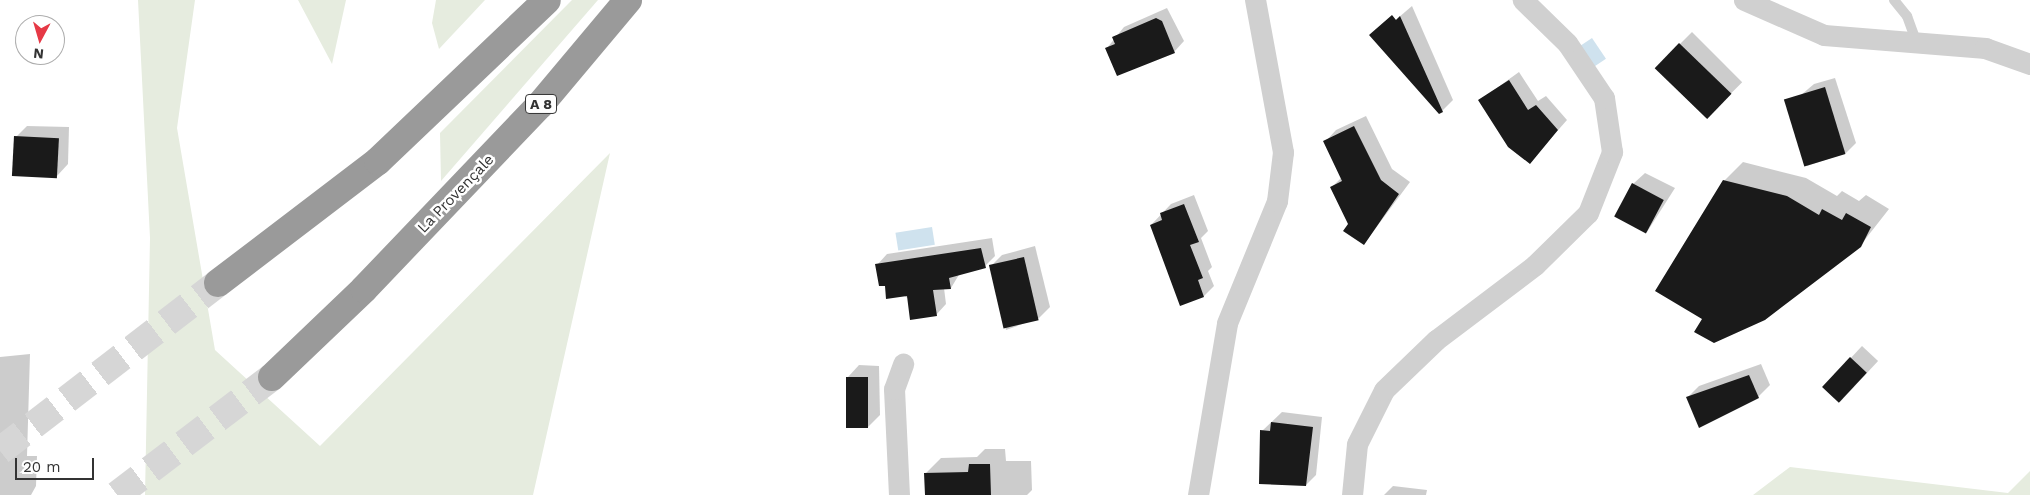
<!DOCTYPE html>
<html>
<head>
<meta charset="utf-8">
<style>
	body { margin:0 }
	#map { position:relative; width:2030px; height:495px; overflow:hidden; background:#fff; font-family:"Work Sans",sans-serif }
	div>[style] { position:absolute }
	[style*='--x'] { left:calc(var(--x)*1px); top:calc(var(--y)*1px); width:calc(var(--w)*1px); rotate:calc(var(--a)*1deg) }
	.green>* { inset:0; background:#e6ecdf }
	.water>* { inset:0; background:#cfe2ee; transform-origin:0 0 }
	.shadow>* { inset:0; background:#0003; transform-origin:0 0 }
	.building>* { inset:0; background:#1a1a1a; transform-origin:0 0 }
	.motorway-tunnel>* { height:28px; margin-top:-14px; transform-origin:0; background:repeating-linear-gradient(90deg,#d6d6d6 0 28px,transparent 0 42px) }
	.service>* { height:10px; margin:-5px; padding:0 5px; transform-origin:5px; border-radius:5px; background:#d0d0d0 }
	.minor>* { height:21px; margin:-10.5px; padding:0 10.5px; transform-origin:10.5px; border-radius:10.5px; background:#d0d0d0 }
	.motorway>* { height:28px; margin:-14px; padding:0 14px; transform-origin:14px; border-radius:14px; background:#9a9a9a }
	span { translate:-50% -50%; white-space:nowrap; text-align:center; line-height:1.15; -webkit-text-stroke:5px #fff; paint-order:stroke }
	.shield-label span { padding:1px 4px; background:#fff; border:1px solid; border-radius:4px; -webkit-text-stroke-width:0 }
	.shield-label { font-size:14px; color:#333; font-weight:700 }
	.street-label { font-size:15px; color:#333 }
	.north { position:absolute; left:15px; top:15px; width:50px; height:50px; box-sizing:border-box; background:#fff; border:1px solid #adadad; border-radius:50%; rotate:186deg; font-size:14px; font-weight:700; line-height:20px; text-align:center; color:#333 }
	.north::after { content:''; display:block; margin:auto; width:18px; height:22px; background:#e63946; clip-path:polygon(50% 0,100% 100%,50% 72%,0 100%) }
	.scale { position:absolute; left:15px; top:458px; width:79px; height:22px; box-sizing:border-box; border:2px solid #333; border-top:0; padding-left:6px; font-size:15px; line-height:18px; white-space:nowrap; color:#333; -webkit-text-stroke:4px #fff; paint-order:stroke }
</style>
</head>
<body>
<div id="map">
	<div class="green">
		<i style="clip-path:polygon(138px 0,195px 0,177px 128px,215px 350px,320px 446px,610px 153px,533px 495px,145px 495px,150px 238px)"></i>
		<i style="clip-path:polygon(298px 0,346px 0,332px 64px)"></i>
		<i style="clip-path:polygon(436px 0,485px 0,439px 49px,432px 23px)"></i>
		<i style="clip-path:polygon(572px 0,598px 0,441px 181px,440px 133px)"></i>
		<i style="clip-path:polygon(1790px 467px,2008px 493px,2030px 471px,2030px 495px,1753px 495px)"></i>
	</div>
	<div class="water">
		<i style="left:1592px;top:38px;width:25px;height:14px;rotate:56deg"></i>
		<i style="left:932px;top:227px;width:18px;height:37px;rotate:81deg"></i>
	</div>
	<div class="shadow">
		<i style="clip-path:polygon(1412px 6px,1453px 100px,1442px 111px,1385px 29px)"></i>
		<i style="clip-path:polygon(1167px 8px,1184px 41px,1174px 52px,1107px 48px,1124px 27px)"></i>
		<i style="left:1692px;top:32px;width:71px;height:51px;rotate:45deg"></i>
		<i style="clip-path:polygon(1519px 72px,1538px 101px,1546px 96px,1567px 120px,1530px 162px,1480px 100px)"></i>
		<i style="clip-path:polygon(1835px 78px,1856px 143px,1846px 153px,1807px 166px,1788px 106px,1814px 84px)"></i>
		<i style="clip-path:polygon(1366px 116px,1392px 169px,1410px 182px,1364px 244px,1332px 187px,1342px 177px,1325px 142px,1336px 130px)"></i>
		<i style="clip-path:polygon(27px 126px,69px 127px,68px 164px,57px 176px,16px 137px)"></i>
		<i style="clip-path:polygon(1743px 162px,1806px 178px,1837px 196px,1842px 191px,1859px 201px,1866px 195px,1889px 209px,1860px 246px,1703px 318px,1724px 181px)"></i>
		<i style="clip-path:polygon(1645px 173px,1675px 188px,1647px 232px,1633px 184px)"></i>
		<i style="clip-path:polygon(1194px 195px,1208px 231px,1201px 238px,1212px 267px,1208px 271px,1214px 286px,1204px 296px,1181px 304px,1151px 225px,1171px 204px)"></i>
		<i style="clip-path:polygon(992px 238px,995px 256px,985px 266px,960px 273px,951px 288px,944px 288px,946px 304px,936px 315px,886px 285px,877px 265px,887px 254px)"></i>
		<i style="clip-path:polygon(1035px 246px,1050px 307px,1039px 318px,1006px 330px,990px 267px,1002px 255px)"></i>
		<i style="left:1862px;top:346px;width:22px;height:56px;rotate:43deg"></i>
		<i style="clip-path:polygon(30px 354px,27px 456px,37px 456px,36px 486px,31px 495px,0 495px,0 357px)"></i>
		<i style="clip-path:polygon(1761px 364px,1770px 385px,1758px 397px,1688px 397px,1699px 386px)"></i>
		<i style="clip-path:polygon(859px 365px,879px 366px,880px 415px,868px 427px,848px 377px)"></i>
		<i style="clip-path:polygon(1282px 412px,1322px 417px,1316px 475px,1306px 485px,1262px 431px)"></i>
		<i style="clip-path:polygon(985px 449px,1005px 449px,1006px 461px,1031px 461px,1032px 490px,1027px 495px,926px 495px,926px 473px,941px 458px,977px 457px)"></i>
		<i style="clip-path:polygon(1393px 486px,1427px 490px,1426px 495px,1384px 495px)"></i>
	</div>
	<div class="building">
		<i style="clip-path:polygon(1392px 15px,1396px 20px,1400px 16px,1443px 112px,1439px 114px,1369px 35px)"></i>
		<i style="clip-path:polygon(1156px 18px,1162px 21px,1175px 53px,1117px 76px,1105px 48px,1115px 44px,1112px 37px)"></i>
		<i style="left:1679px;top:43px;width:73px;height:35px;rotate:44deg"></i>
		<i style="clip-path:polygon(1509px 80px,1528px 110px,1536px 105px,1558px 130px,1530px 164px,1508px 147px,1478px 100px)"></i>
		<i style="left:1825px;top:87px;width:70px;height:43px;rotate:73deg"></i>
		<i style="clip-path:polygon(1354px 126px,1381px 180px,1399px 194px,1364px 245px,1343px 231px,1348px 224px,1330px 187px,1342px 181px,1323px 141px)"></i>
		<i style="left:14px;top:136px;width:45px;height:40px;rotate:3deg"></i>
		<i style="clip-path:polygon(1723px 180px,1787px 196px,1819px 215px,1822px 209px,1842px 220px,1846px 213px,1871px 227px,1861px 247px,1765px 320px,1714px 343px,1694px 332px,1702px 319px,1655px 291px)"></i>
		<i style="left:1632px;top:183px;width:36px;height:38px;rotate:28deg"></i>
		<i style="clip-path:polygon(1184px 204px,1199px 242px,1190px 245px,1203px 278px,1198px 280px,1204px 297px,1180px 306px,1150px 225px,1162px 220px,1160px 213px)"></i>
		<i style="clip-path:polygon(981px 248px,986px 268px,949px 278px,951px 289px,933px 290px,937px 316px,910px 320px,907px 296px,886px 299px,885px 286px,879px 286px,875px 264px)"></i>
		<i style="left:1024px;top:257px;width:65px;height:36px;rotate:77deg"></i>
		<i style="left:1850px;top:357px;width:23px;height:41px;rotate:43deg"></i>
		<i style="clip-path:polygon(1749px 375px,1759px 398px,1699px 428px,1686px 397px)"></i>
		<i style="left:846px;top:377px;width:22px;height:51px"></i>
		<i style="clip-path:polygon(1271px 422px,1313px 427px,1306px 486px,1259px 484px,1260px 430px,1270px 431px)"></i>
		<i style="clip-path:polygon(969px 464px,990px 464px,991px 495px,925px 495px,924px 473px,968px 472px)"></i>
	</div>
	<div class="motorway-tunnel">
		<i style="--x:0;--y:451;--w:275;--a:-37.6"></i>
		<i style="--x:117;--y:495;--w:195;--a:-37.3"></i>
	</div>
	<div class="service">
		<i style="--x:1894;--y:0;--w:21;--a:51"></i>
		<i style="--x:1907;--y:16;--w:29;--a:70"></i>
	</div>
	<div class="minor">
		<i style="--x:1744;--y:0;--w:87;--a:23.6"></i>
		<i style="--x:1824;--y:35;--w:162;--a:4.6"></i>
		<i style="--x:1985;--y:48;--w:48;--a:19.6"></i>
		<i style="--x:899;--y:495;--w:106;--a:-92.7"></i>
		<i style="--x:894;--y:389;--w:27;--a:-70"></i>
		<i style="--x:1198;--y:495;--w:174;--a:-80.4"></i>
		<i style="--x:1227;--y:323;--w:132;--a:-67.7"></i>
		<i style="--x:1277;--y:201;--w:49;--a:-83"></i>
		<i style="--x:1283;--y:152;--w:155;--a:-100.4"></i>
		<i style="--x:1352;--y:495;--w:51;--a:-84.4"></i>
		<i style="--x:1357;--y:444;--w:60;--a:-63.4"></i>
		<i style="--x:1384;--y:390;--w:72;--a:-43.9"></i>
		<i style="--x:1436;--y:340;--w:124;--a:-37.1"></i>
		<i style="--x:1535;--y:265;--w:74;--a:-44.5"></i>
		<i style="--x:1588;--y:213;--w:66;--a:-68.5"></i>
		<i style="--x:1612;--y:152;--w:55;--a:-98.4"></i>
		<i style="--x:1604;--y:98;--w:66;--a:-123.9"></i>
		<i style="--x:1567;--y:43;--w:62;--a:-135.7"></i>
	</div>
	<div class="motorway">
		<i style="--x:218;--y:283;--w:201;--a:-37.3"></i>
		<i style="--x:378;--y:161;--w:233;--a:-43.6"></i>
		<i style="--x:272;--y:377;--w:127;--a:-43.7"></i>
		<i style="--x:364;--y:289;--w:255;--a:-46.3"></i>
		<i style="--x:540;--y:105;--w:137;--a:-50"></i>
	</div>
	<div class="shield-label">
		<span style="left:541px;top:104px">A 8</span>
	</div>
	<div class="street-label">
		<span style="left:456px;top:194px;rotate:-46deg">La Provençale</span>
	</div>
	<div class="north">N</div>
	<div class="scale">20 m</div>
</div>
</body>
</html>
